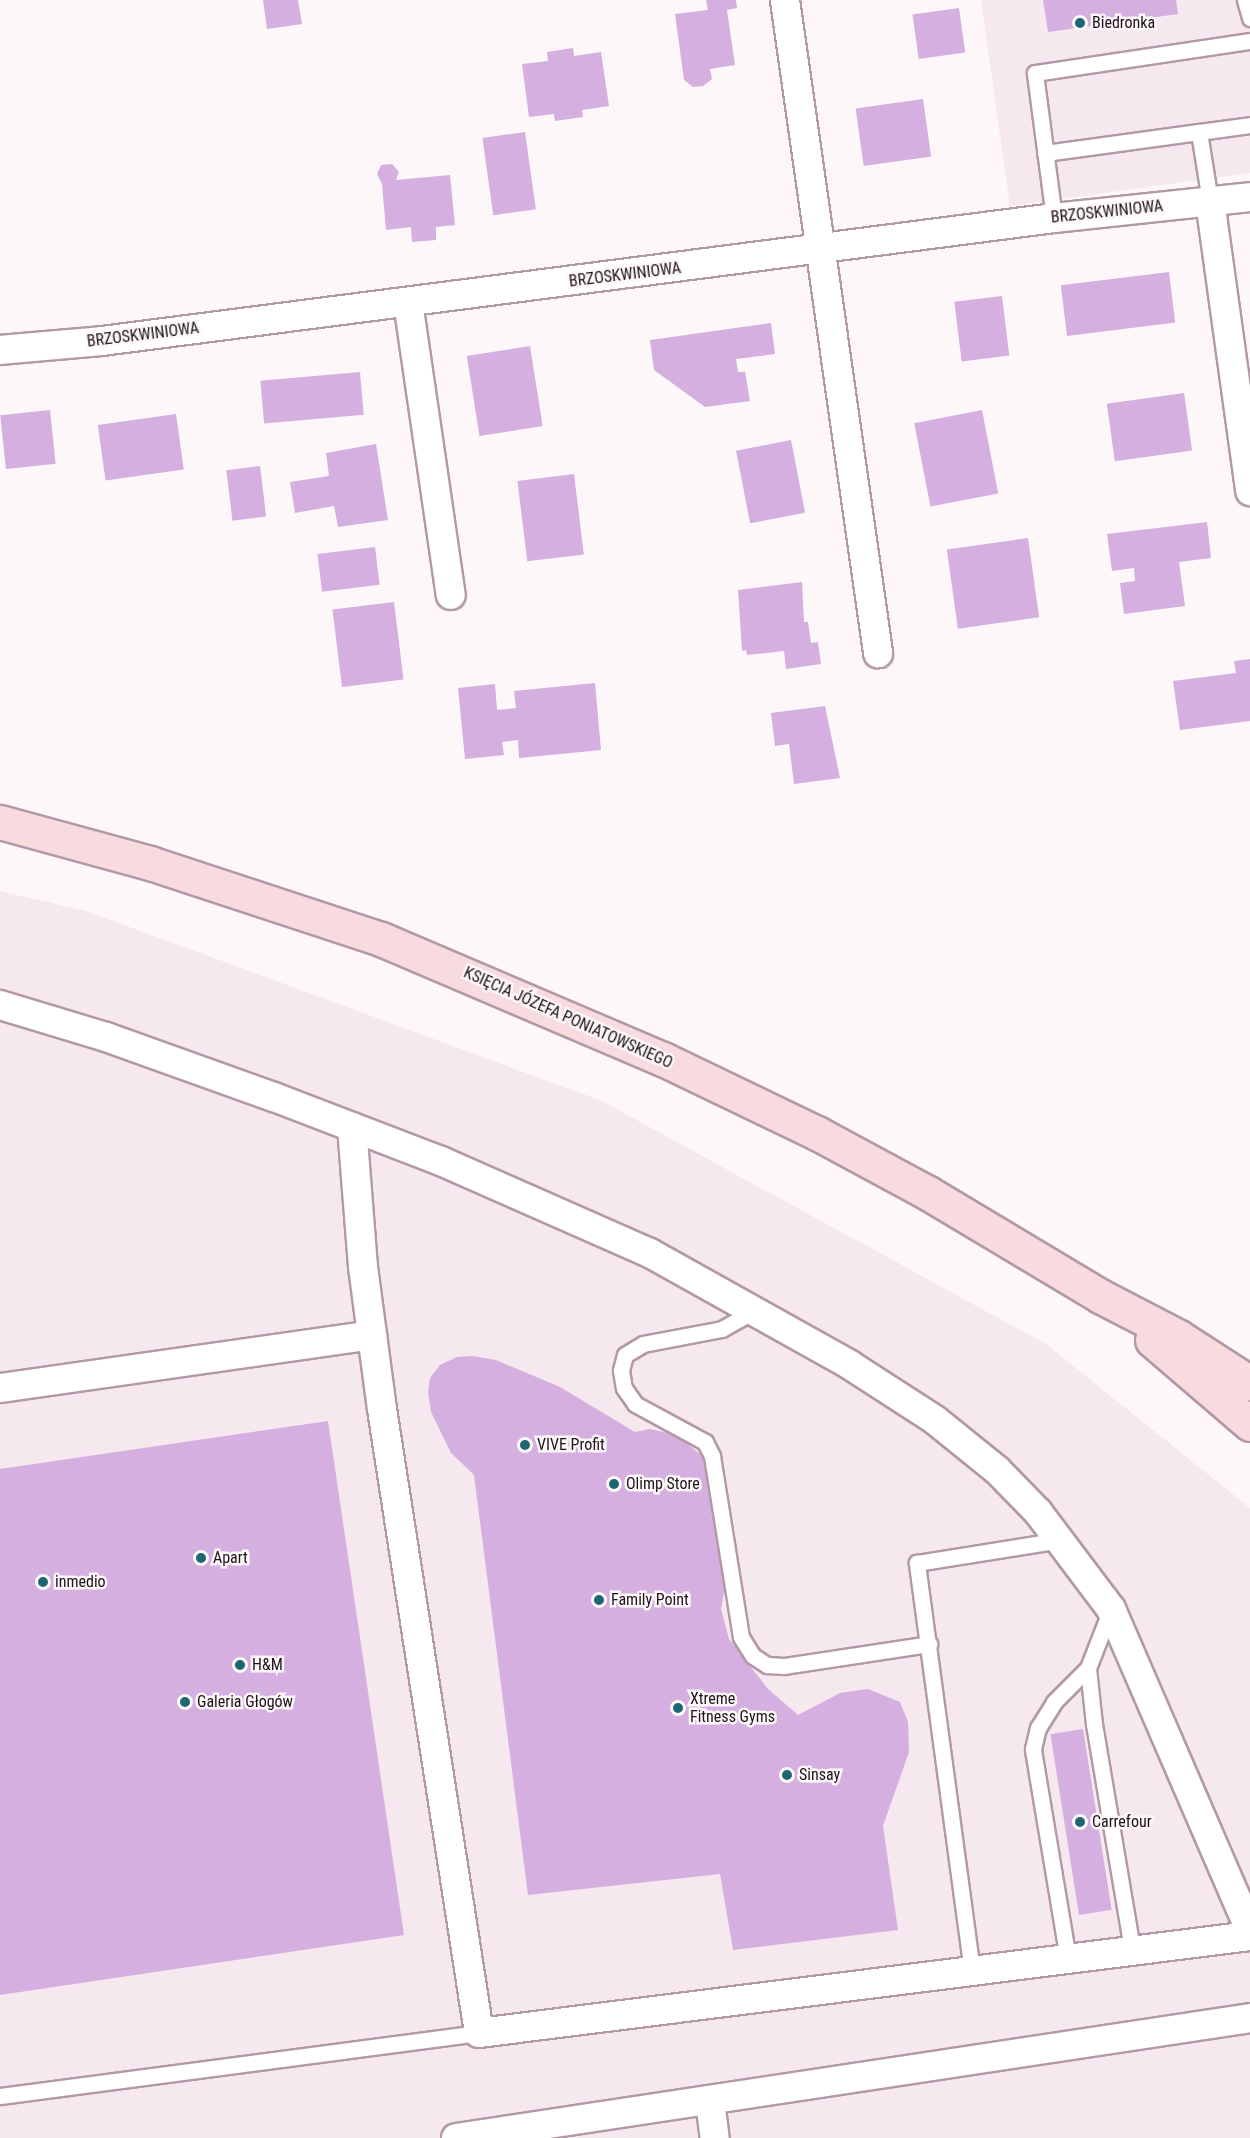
<!DOCTYPE html>
<html>
<head>
<meta charset="utf-8">
<style>
	body { margin:0 }
	#map { position:relative; width:1250px; height:2138px; overflow:hidden; background:#fdf7fa; font-family:"Roboto Condensed",sans-serif }
	div>[style] { position:absolute }
	[style*='--x'] { left:calc(var(--x)*1px); top:calc(var(--y)*1px); width:calc(var(--w)*1px); rotate:calc(var(--a)*1deg) }
	.built>* { inset:0; background:#f6e8ef }
	.building>* { inset:0; background:#d4afdf; transform-origin:0 0 }
	.roads { filter:drop-shadow(2px 0 #b398a6) drop-shadow(-2px 0 #b398a6) drop-shadow(0 2px #b398a6) drop-shadow(0 -2px #b398a6) }
	.lane>* { height:15px; margin:-7.5px; padding:0 7.5px; transform-origin:7.5px; border-radius:7.5px; background:#fff }
	.street>* { height:28px; margin:-14px; padding:0 14px; transform-origin:14px; border-radius:14px; background:#fff }
	.secondary>* { height:33px; margin:-16.5px; padding:0 16.5px; transform-origin:16.5px; border-radius:16.5px; background:#f8dbde }
	.dots>* { width:16px; height:16px; translate:-50% -50%; box-sizing:border-box; border:3px solid #fdf7fa; border-radius:50% }
	span { translate:-50% -50%; white-space:nowrap; text-align:center; line-height:1.15; -webkit-text-stroke:5px #fdf7fa; paint-order:stroke }
	.poi-label { font-size:16px; color:#1c1318 }
	.left { translate:0 -50%; text-align:left }
	.street-label { font-size:16px; color:#1c1318 }
</style>
</head>
<body>
<div id="map">
	<div class="built">
		<i style="clip-path:polygon(981px 0,1250px 0,1250px 173px,1010px 206px)"></i>
		<i style="clip-path:polygon(0 891px,86px 911px,602px 1101px,1046px 1344px,1250px 1508px,1250px 2138px,0 2138px)"></i>
	</div>
	<div class="building">
		<i style="clip-path:polygon(263px 0,298px 0,302px 24px,267px 29px)"></i>
		<i style="clip-path:polygon(706px 0,736px 0,737px 8px,727px 10px,735px 65px,710px 69px,712px 79px,703px 86px,693px 87px,684px 80px,675px 14px,708px 10px)"></i>
		<i style="clip-path:polygon(1043px 0,1176px 0,1178px 14px,1048px 32px)"></i>
		<i style="left:959px;top:8px;width:45px;height:47px;rotate:82deg"></i>
		<i style="clip-path:polygon(573px 48px,574px 56px,601px 52px,609px 106px,582px 110px,583px 117px,555px 121px,554px 114px,529px 117px,522px 64px,548px 61px,547px 52px)"></i>
		<i style="left:923px;top:99px;width:58px;height:68px;rotate:82deg"></i>
		<i style="left:525px;top:132px;width:78px;height:43px;rotate:82deg"></i>
		<i style="clip-path:polygon(392px 164px,399px 172px,396px 180px,450px 175px,455px 225px,436px 227px,436px 240px,412px 242px,411px 227px,386px 230px,382px 184px,377px 174px,381px 165px)"></i>
		<i style="left:1169px;top:272px;width:51px;height:109px;rotate:83deg"></i>
		<i style="left:1002px;top:296px;width:60px;height:48px;rotate:83deg"></i>
		<i style="clip-path:polygon(771px 323px,775px 354px,736px 359px,738px 372px,745px 372px,750px 401px,705px 407px,654px 370px,650px 340px)"></i>
		<i style="left:530px;top:346px;width:81px;height:64px;rotate:81deg"></i>
		<i style="left:360px;top:372px;width:43px;height:100px;rotate:85deg"></i>
		<i style="left:1184px;top:393px;width:58px;height:78px;rotate:82deg"></i>
		<i style="left:50px;top:410px;width:54px;height:50px;rotate:84deg"></i>
		<i style="left:982px;top:410px;width:85px;height:69px;rotate:79deg"></i>
		<i style="left:176px;top:414px;width:56px;height:79px;rotate:82deg"></i>
		<i style="left:791px;top:440px;width:74px;height:56px;rotate:79deg"></i>
		<i style="clip-path:polygon(376px 444px,388px 520px,338px 527px,334px 506px,295px 513px,290px 482px,329px 476px,326px 453px)"></i>
		<i style="left:260px;top:466px;width:51px;height:34px;rotate:83deg"></i>
		<i style="left:574px;top:474px;width:81px;height:57px;rotate:83deg"></i>
		<i style="clip-path:polygon(1207px 522px,1211px 558px,1179px 562px,1185px 606px,1124px 614px,1120px 583px,1135px 581px,1134px 568px,1112px 571px,1107px 534px)"></i>
		<i style="left:1028px;top:538px;width:80px;height:82px;rotate:82deg"></i>
		<i style="left:375px;top:547px;width:38px;height:58px;rotate:83deg"></i>
		<i style="clip-path:polygon(802px 582px,804px 622px,808px 622px,811px 643px,818px 642px,821px 664px,786px 669px,784px 651px,747px 655px,746px 650px,742px 651px,738px 590px)"></i>
		<i style="left:394px;top:602px;width:78px;height:62px;rotate:83deg"></i>
		<i style="clip-path:polygon(1250px 659px,1250px 721px,1180px 730px,1173px 681px,1236px 673px,1234px 661px)"></i>
		<i style="clip-path:polygon(595px 683px,601px 750px,519px 758px,518px 740px,502px 742px,504px 755px,465px 759px,458px 688px,495px 684px,497px 710px,516px 708px,514px 691px)"></i>
		<i style="clip-path:polygon(825px 706px,840px 778px,794px 784px,789px 744px,775px 746px,771px 713px)"></i>
		<i style="clip-path:polygon(473px 1356px,496px 1360px,560px 1387px,635px 1432px,650px 1429px,677px 1435px,706px 1459px,719px 1483px,732px 1524px,733px 1544px,721px 1609px,729px 1639px,768px 1689px,798px 1715px,840px 1693px,868px 1689px,900px 1702px,908px 1722px,909px 1752px,883px 1826px,898px 1930px,733px 1950px,720px 1874px,528px 1895px,474px 1475px,451px 1453px,431px 1412px,428px 1392px,430px 1378px,440px 1365px,457px 1357px)"></i>
		<i style="clip-path:polygon(328px 1421px,404px 1935px,0 1995px,0 1469px)"></i>
		<i style="left:1083px;top:1729px;width:183px;height:33px;rotate:81deg"></i>
	</div>
	<div class="roads">
		<div class="lane">
			<i style="--x:1245;--y:0;--w:19;--a:74"></i>
			<i style="--x:1045;--y:153;--w:155;--a:-7.8"></i>
			<i style="--x:1210;--y:201;--w:70;--a:-99.1"></i>
			<i style="--x:1199;--y:132;--w:51;--a:-7.8"></i>
			<i style="--x:1054;--y:218;--w:146;--a:-97.5"></i>
			<i style="--x:1035;--y:73;--w:217;--a:-8.5"></i>
			<i style="--x:754;--y:1311;--w:37;--a:151"></i>
			<i style="--x:722;--y:1329;--w:80;--a:169.2"></i>
			<i style="--x:643;--y:1344;--w:21;--a:149"></i>
			<i style="--x:625;--y:1355;--w:16;--a:105"></i>
			<i style="--x:621;--y:1370;--w:18;--a:81"></i>
			<i style="--x:624;--y:1388;--w:19;--a:55"></i>
			<i style="--x:635;--y:1404;--w:80;--a:28.5"></i>
			<i style="--x:705;--y:1442;--w:16;--a:63"></i>
			<i style="--x:712;--y:1456;--w:183;--a:80.9"></i>
			<i style="--x:741;--y:1637;--w:22;--a:58"></i>
			<i style="--x:753;--y:1656;--w:17;--a:33"></i>
			<i style="--x:767;--y:1665;--w:17;--a:3"></i>
			<i style="--x:784;--y:1666;--w:147;--a:-8.6"></i>
			<i style="--x:1111;--y:1609;--w:63;--a:111.3"></i>
			<i style="--x:1088;--y:1668;--w:56;--a:83.9"></i>
			<i style="--x:1094;--y:1724;--w:228;--a:80.4"></i>
			<i style="--x:1068;--y:1959;--w:213;--a:-99.5"></i>
			<i style="--x:1033;--y:1749;--w:22;--a:-77"></i>
			<i style="--x:1038;--y:1728;--w:31;--a:-58"></i>
			<i style="--x:1054;--y:1702;--w:48;--a:-45"></i>
			<i style="--x:972;--y:1971;--w:412;--a:-97.7"></i>
			<i style="--x:917;--y:1563;--w:146;--a:-9.1"></i>
			<i style="--x:0;--y:2096;--w:483;--a:-7.5"></i>
		</div>
		<div class="street">
			<i style="--x:785;--y:0;--w:660;--a:81.89"></i>
			<i style="--x:1210;--y:201;--w:293;--a:82.1"></i>
			<i style="--x:408;--y:302;--w:296;--a:81.7"></i>
			<i style="--x:0;--y:350;--w:102;--a:-5"></i>
			<i style="--x:102;--y:341;--w:960;--a:-7.36"></i>
			<i style="--x:1054;--y:218;--w:197;--a:-6.1"></i>
			<i style="--x:0;--y:1005;--w:111;--a:16.8"></i>
			<i style="--x:106;--y:1037;--w:178;--a:19.7"></i>
			<i style="--x:274;--y:1097;--w:179;--a:21"></i>
			<i style="--x:441;--y:1161;--w:228;--a:23.8"></i>
			<i style="--x:650;--y:1253;--w:229;--a:29.2"></i>
			<i style="--x:850;--y:1365;--w:101;--a:32.9"></i>
			<i style="--x:935;--y:1420;--w:80;--a:38.9"></i>
			<i style="--x:997;--y:1470;--w:59;--a:45.7"></i>
			<i style="--x:1038;--y:1512;--w:121;--a:53"></i>
			<i style="--x:1111;--y:1609;--w:350;--a:66.6"></i>
			<i style="--x:352;--y:1127;--w:140;--a:85.5"></i>
			<i style="--x:363;--y:1267;--w:143;--a:82.4"></i>
			<i style="--x:382;--y:1409;--w:631;--a:81.16"></i>
			<i style="--x:479;--y:2033;--w:777;--a:-7.17"></i>
			<i style="--x:0;--y:1388;--w:376;--a:-8.1"></i>
			<i style="--x:710;--y:2100;--w:38;--a:83"></i>
			<i style="--x:456;--y:2138;--w:803;--a:-8.59"></i>
		</div>
		<div class="secondary">
			<i style="--x:0;--y:822;--w:156;--a:15.3"></i>
			<i style="--x:150;--y:863;--w:243;--a:18.2"></i>
			<i style="--x:381;--y:939;--w:306;--a:23.1"></i>
			<i style="--x:663;--y:1059;--w:171;--a:25.7"></i>
			<i style="--x:817;--y:1133;--w:126;--a:28.4"></i>
			<i style="--x:928;--y:1193;--w:200;--a:30.9"></i>
			<i style="--x:1100;--y:1296;--w:89;--a:27.4"></i>
			<i style="--x:1179;--y:1337;--w:85;--a:32.9"></i>
			<i style="--x:1152;--y:1340;--w:129;--a:40.6"></i>
		</div>
	</div>
	<div class="dots">
		<i style="left:1080px;top:23px;background:#1c6771"></i>
		<i style="left:525px;top:1445px;background:#1c6771"></i>
		<i style="left:614px;top:1484px;background:#1c6771"></i>
		<i style="left:201px;top:1558px;background:#1c6771"></i>
		<i style="left:43px;top:1582px;background:#1c6771"></i>
		<i style="left:599px;top:1600px;background:#1c6771"></i>
		<i style="left:240px;top:1665px;background:#1c6771"></i>
		<i style="left:185px;top:1702px;background:#1c6771"></i>
		<i style="left:678px;top:1708px;background:#1c6771"></i>
		<i style="left:787px;top:1775px;background:#1c6771"></i>
		<i style="left:1080px;top:1822px;background:#1c6771"></i>
	</div>
	<div class="poi-label">
		<span class="left" style="left:1092px;top:23px">Biedronka</span>
		<span class="left" style="left:537px;top:1445px">VIVE Profit</span>
		<span class="left" style="left:626px;top:1484px">Olimp Store</span>
		<span class="left" style="left:213px;top:1558px">Apart</span>
		<span class="left" style="left:55px;top:1582px">inmedio</span>
		<span class="left" style="left:611px;top:1600px">Family Point</span>
		<span class="left" style="left:252px;top:1665px">H&amp;M</span>
		<span class="left" style="left:690px;top:1708px">Xtreme<br>Fitness Gyms</span>
		<span class="left" style="left:197px;top:1702px">Galeria Głogów</span>
		<span class="left" style="left:799px;top:1775px">Sinsay</span>
		<span class="left" style="left:1092px;top:1822px">Carrefour</span>
	</div>
	<div class="street-label">
		<span style="left:1107px;top:212px;rotate:-6deg">BRZOSKWINIOWA</span>
		<span style="left:625px;top:275px;rotate:-7deg">BRZOSKWINIOWA</span>
		<span style="left:143px;top:335px;rotate:-7deg">BRZOSKWINIOWA</span>
		<span style="left:568px;top:1018px;rotate:24deg">KSIĘCIA JÓZEFA PONIATOWSKIEGO</span>
	</div>
</div>
</body>
</html>
